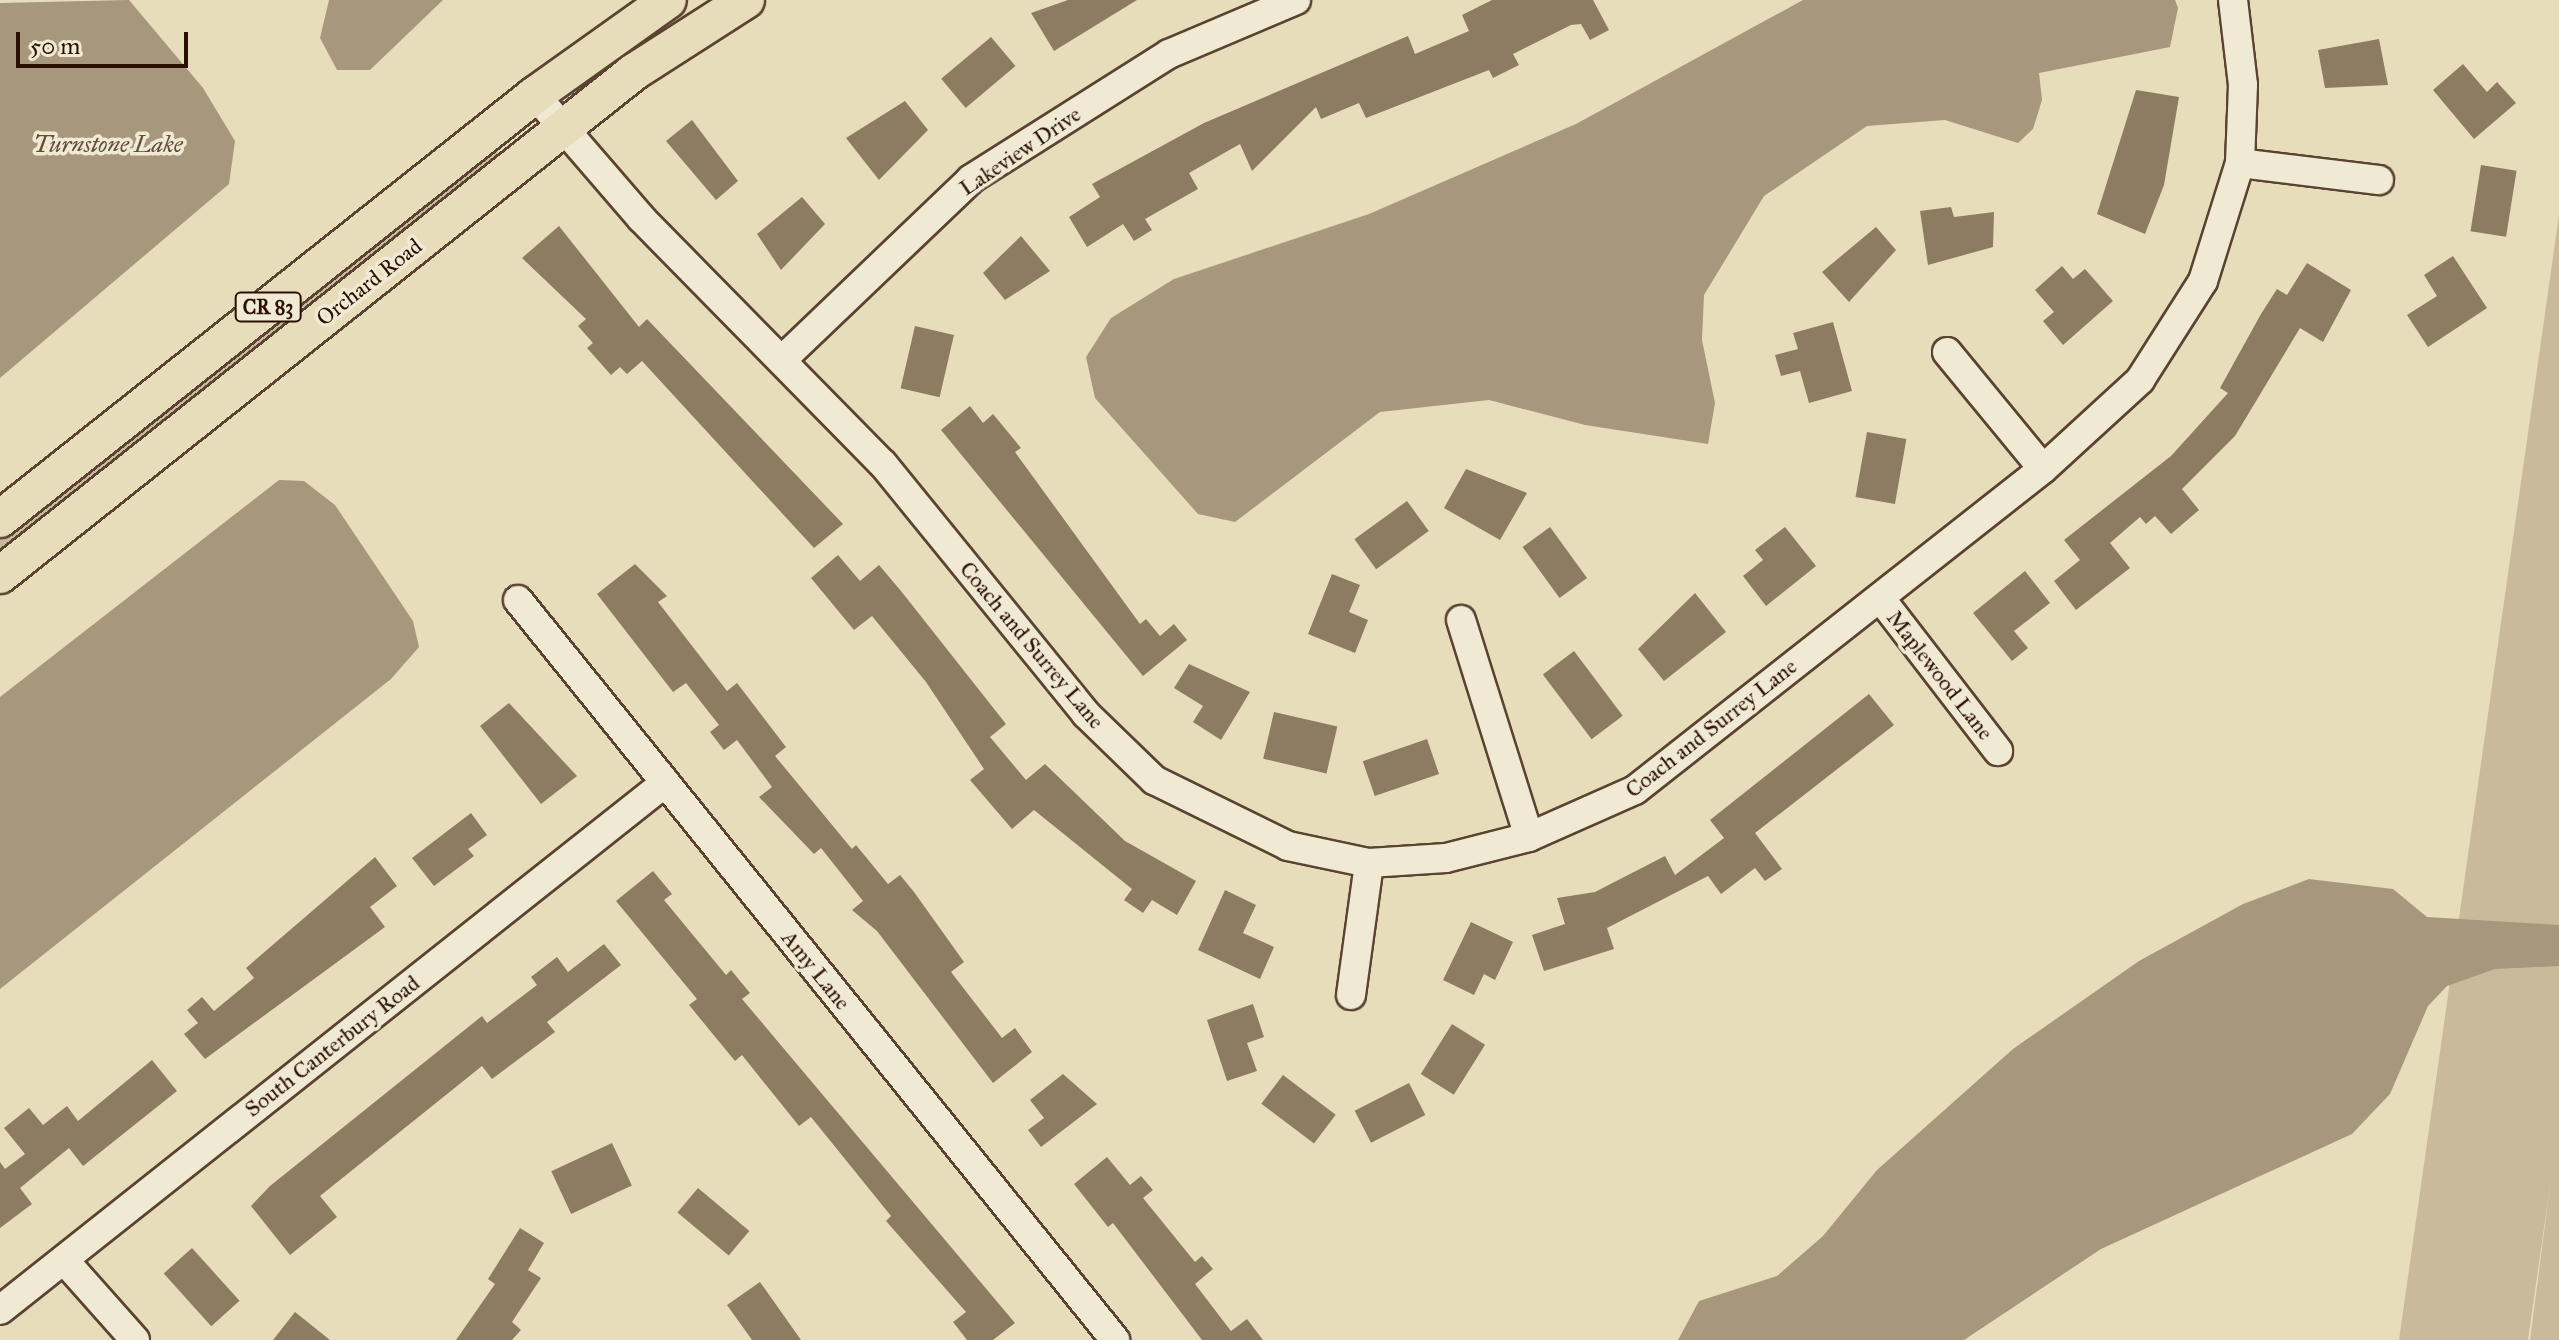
<!DOCTYPE html>
<html>
<head>
<meta charset="utf-8">
<style>
	body { margin:0 }
	#map { position:relative; width:2559px; height:1340px; overflow:hidden; background:#e8ddbb; font-family:"IM FELL Great Primer",serif }
	div>[style] { position:absolute }
	[style*='--x'] { left:calc(var(--x)*1px); top:calc(var(--y)*1px); width:calc(var(--w)*1px); rotate:calc(var(--a)*1deg) }
	.green>* { inset:0; background:#c8ba9b }
	.water>* { inset:0; background:#a7977c }
	.building>* { inset:0; background:#8d7b62; transform-origin:0 0 }
	.roads { filter:drop-shadow(2px 0 #5a4330) drop-shadow(-2px 0 #5a4330) drop-shadow(0 2px #5a4330) drop-shadow(0 -2px #5a4330) }
	.minor>* { height:28px; margin:-14px; padding:0 14px; transform-origin:14px; border-radius:14px; background:#f0e9d3 }
	.major>* { height:36px; margin:-18px; padding:0 18px; transform-origin:18px; border-radius:18px; background:#e8ddbb }
	span { translate:-50% -50%; white-space:nowrap; text-align:center; line-height:1.15; -webkit-text-stroke:7px #f0e9d3; paint-order:stroke }
	.shield-label span { padding:2px 6px; background:#f0e9d3; border:2px solid; border-radius:6px; -webkit-text-stroke-width:0 }
	.shield-label { font-size:20px; color:#2a1001; font-weight:700 }
	.street-label { font-size:22px; color:#2a1001 }
	.water-label { font-size:24px; color:#624d38; font-style:italic }
	.scale { position:absolute; left:16px; top:32px; width:172px; height:36px; box-sizing:border-box; border:4px solid #2a1001; border-top:0; padding-left:10px; font-size:24px; line-height:28px; white-space:nowrap; color:#2a1001; -webkit-text-stroke:6px #f0e9d3; paint-order:stroke }
</style>
</head>
<body>
<div id="map">
	<div class="green">
		<i style="clip-path:polygon(498px 152px,503px 158px,0 557px,0 539px,477px 160px)"></i>
		<i style="clip-path:polygon(2559px 215px,2559px 1340px,2530px 1340px,2551px 1179px,2528px 1340px,2399px 1340px)"></i>
	</div>
	<div class="water">
		<i style="clip-path:polygon(129px 0,203px 88px,235px 141px,229px 184px,0 378px,0 3px)"></i>
		<i style="clip-path:polygon(329px 0,443px 0,370px 70px,337px 70px,320px 38px)"></i>
		<i style="clip-path:polygon(1803px 0,2175px 0,2178px 8px,2170px 47px,2039px 73px,2042px 100px,2033px 129px,2018px 143px,1945px 120px,1867px 126px,1764px 196px,1704px 295px,1702px 340px,1715px 403px,1708px 444px,1585px 425px,1489px 400px,1380px 412px,1235px 522px,1198px 514px,1095px 398px,1086px 357px,1111px 318px,1174px 279px,1369px 214px,1576px 124px)"></i>
		<i style="clip-path:polygon(279px 480px,304px 481px,335px 505px,413px 621px,419px 647px,391px 679px,0 989px,0 697px)"></i>
		<i style="clip-path:polygon(2309px 879px,2393px 889px,2427px 917px,2559px 925px,2559px 966px,2495px 969px,2447px 986px,2428px 1006px,2390px 1094px,2352px 1134px,2101px 1249px,1964px 1340px,1678px 1340px,1699px 1301px,1777px 1276px,1823px 1236px,1877px 1170px,2013px 1049px,2139px 961px,2243px 904px)"></i>
	</div>
	<div class="building">
		<i style="clip-path:polygon(1068px 0,1137px 0,1054px 51px,1031px 13px)"></i>
		<i style="clip-path:polygon(1492px 0,1593px 0,1609px 30px,1590px 40px,1581px 24px,1571px 25px,1513px 54px,1519px 65px,1493px 78px,1489px 70px,1366px 118px,1359px 103px,1321px 119px,1316px 107px,1252px 171px,1240px 144px,1189px 173px,1198px 189px,1145px 219px,1152px 230px,1134px 241px,1123px 224px,1087px 247px,1069px 217px,1100px 197px,1092px 184px,1204px 123px,1408px 36px,1415px 54px,1469px 31px,1462px 15px)"></i>
		<i style="left:991px;top:37px;width:38px;height:65px;rotate:50deg"></i>
		<i style="clip-path:polygon(2379px 39px,2388px 85px,2325px 88px,2318px 50px)"></i>
		<i style="clip-path:polygon(2463px 64px,2487px 92px,2497px 82px,2516px 103px,2474px 139px,2433px 90px)"></i>
		<i style="clip-path:polygon(2136px 90px,2179px 97px,2164px 185px,2145px 234px,2097px 214px)"></i>
		<i style="clip-path:polygon(905px 101px,928px 130px,879px 180px,846px 138px)"></i>
		<i style="clip-path:polygon(692px 120px,738px 181px,716px 200px,666px 141px)"></i>
		<i style="left:2481px;top:165px;width:36px;height:67px;rotate:9deg"></i>
		<i style="clip-path:polygon(802px 197px,825px 224px,781px 270px,757px 234px)"></i>
		<i style="clip-path:polygon(1951px 207px,1954px 217px,1994px 212px,1993px 247px,1928px 265px,1920px 211px)"></i>
		<i style="clip-path:polygon(559px 226px,639px 327px,647px 319px,843px 524px,814px 548px,642px 361px,627px 374px,620px 367px,611px 375px,587px 348px,593px 343px,578px 326px,586px 319px,522px 258px)"></i>
		<i style="clip-path:polygon(1876px 227px,1896px 250px,1849px 302px,1822px 272px)"></i>
		<i style="clip-path:polygon(1021px 236px,1050px 271px,1005px 300px,983px 273px)"></i>
		<i style="clip-path:polygon(2453px 256px,2487px 308px,2428px 347px,2407px 315px,2437px 296px,2424px 275px)"></i>
		<i style="clip-path:polygon(2307px 263px,2351px 290px,2323px 342px,2300px 328px,2235px 436px,2182px 489px,2199px 510px,2171px 534px,2155px 516px,2146px 524px,2140px 517px,2110px 543px,2130px 568px,2076px 610px,2054px 581px,2080px 560px,2064px 540px,2171px 456px,2228px 393px,2220px 388px,2261px 314px,2277px 289px,2287px 295px)"></i>
		<i style="clip-path:polygon(2062px 266px,2073px 279px,2085px 269px,2113px 301px,2063px 345px,2043px 321px,2054px 312px,2035px 290px)"></i>
		<i style="clip-path:polygon(1833px 322px,1852px 391px,1809px 403px,1800px 371px,1781px 376px,1775px 355px,1798px 349px,1793px 333px)"></i>
		<i style="left:915px;top:326px;width:40px;height:64px;rotate:13deg"></i>
		<i style="clip-path:polygon(970px 406px,983px 423px,993px 414px,1021px 448px,1015px 452px,1140px 624px,1146px 619px,1160px 636px,1174px 624px,1187px 640px,1143px 676px,941px 430px)"></i>
		<i style="left:1867px;top:432px;width:40px;height:66px;rotate:10deg"></i>
		<i style="clip-path:polygon(1466px 469px,1527px 493px,1500px 540px,1444px 508px)"></i>
		<i style="left:1407px;top:501px;width:37px;height:65px;rotate:54deg"></i>
		<i style="left:1550px;top:527px;width:63px;height:34px;rotate:54deg"></i>
		<i style="clip-path:polygon(1785px 527px,1816px 566px,1766px 606px,1743px 576px,1763px 560px,1755px 550px)"></i>
		<i style="clip-path:polygon(838px 555px,860px 581px,879px 565px,901px 591px,1006px 724px,990px 737px,1026px 780px,1045px 764px,1125px 841px,1196px 881px,1177px 915px,1152px 900px,1143px 913px,1124px 900px,1132px 889px,1034px 810px,1012px 829px,970px 780px,984px 769px,926px 682px,872px 616px,854px 630px,811px 578px)"></i>
		<i style="clip-path:polygon(635px 564px,667px 596px,658px 602px,727px 691px,737px 683px,786px 747px,775px 756px,852px 849px,856px 845px,888px 884px,900px 875px,914px 892px,964px 962px,951px 972px,1002px 1038px,1015px 1028px,1032px 1052px,993px 1083px,877px 931px,852px 910px,863px 901px,821px 848px,814px 854px,759px 797px,772px 787px,737px 740px,724px 750px,710px 732px,719px 725px,686px 683px,673px 692px,597px 594px)"></i>
		<i style="clip-path:polygon(2025px 571px,2050px 603px,2014px 631px,2028px 648px,2012px 661px,1973px 613px)"></i>
		<i style="clip-path:polygon(1332px 574px,1360px 585px,1349px 612px,1368px 620px,1355px 653px,1308px 634px)"></i>
		<i style="clip-path:polygon(1695px 593px,1726px 632px,1664px 681px,1638px 649px)"></i>
		<i style="left:1574px;top:651px;width:81px;height:39px;rotate:53deg"></i>
		<i style="clip-path:polygon(1189px 664px,1250px 692px,1221px 740px,1193px 722px,1203px 706px,1174px 688px)"></i>
		<i style="clip-path:polygon(1869px 694px,1894px 725px,1755px 833px,1782px 869px,1765px 881px,1755px 868px,1721px 894px,1708px 876px,1607px 928px,1614px 949px,1544px 971px,1532px 935px,1565px 924px,1557px 898px,1595px 892px,1665px 856px,1675px 875px,1724px 838px,1710px 820px)"></i>
		<i style="clip-path:polygon(509px 703px,577px 776px,541px 804px,480px 726px)"></i>
		<i style="left:1274px;top:712px;width:65px;height:48px;rotate:13deg"></i>
		<i style="left:1427px;top:739px;width:37px;height:68px;rotate:71deg"></i>
		<i style="clip-path:polygon(471px 813px,487px 835px,468px 849px,474px 856px,434px 886px,412px 858px)"></i>
		<i style="clip-path:polygon(375px 857px,397px 886px,370px 907px,385px 927px,205px 1059px,184px 1034px,198px 1023px,187px 1010px,202px 997px,214px 1011px,254px 978px,246px 968px)"></i>
		<i style="clip-path:polygon(653px 871px,672px 894px,664px 900px,726px 975px,731px 970px,750px 993px,742px 999px,1015px 1323px,993px 1340px,967px 1340px,953px 1322px,966px 1312px,886px 1221px,891px 1216px,811px 1117px,799px 1126px,742px 1055px,735px 1061px,689px 1005px,697px 999px,616px 901px)"></i>
		<i style="clip-path:polygon(1225px 890px,1256px 905px,1243px 933px,1274px 947px,1260px 979px,1198px 950px)"></i>
		<i style="clip-path:polygon(1471px 922px,1513px 942px,1495px 980px,1484px 974px,1474px 995px,1443px 980px)"></i>
		<i style="clip-path:polygon(604px 944px,621px 965px,547px 1022px,555px 1032px,492px 1079px,482px 1066px,320px 1196px,337px 1217px,290px 1255px,251px 1206px,270px 1186px,482px 1016px,487px 1023px,537px 985px,531px 977px,557px 957px,568px 972px)"></i>
		<i style="clip-path:polygon(1253px 1004px,1264px 1037px,1247px 1043px,1257px 1071px,1227px 1081px,1207px 1020px)"></i>
		<i style="left:1452px;top:1024px;width:39px;height:59px;rotate:32deg"></i>
		<i style="clip-path:polygon(152px 1060px,177px 1091px,83px 1166px,69px 1148px,20px 1188px,32px 1204px,0 1228px,0 1162px,5px 1169px,25px 1154px,4px 1128px,29px 1108px,43px 1125px,67px 1106px,78px 1121px)"></i>
		<i style="clip-path:polygon(1063px 1074px,1097px 1104px,1041px 1147px,1028px 1130px,1044px 1118px,1030px 1100px)"></i>
		<i style="left:1283px;top:1075px;width:66px;height:36px;rotate:37deg"></i>
		<i style="left:1409px;top:1083px;width:36px;height:61px;rotate:63deg"></i>
		<i style="left:612px;top:1143px;width:47px;height:67px;rotate:65deg"></i>
		<i style="clip-path:polygon(1107px 1157px,1130px 1185px,1141px 1176px,1153px 1190px,1143px 1198px,1195px 1262px,1202px 1256px,1213px 1269px,1195px 1284px,1231px 1331px,1247px 1319px,1263px 1340px,1202px 1340px,1113px 1223px,1108px 1227px,1074px 1184px)"></i>
		<i style="left:698px;top:1188px;width:67px;height:32px;rotate:40deg"></i>
		<i style="clip-path:polygon(520px 1228px,544px 1243px,528px 1270px,541px 1278px,512px 1322px,521px 1330px,512px 1340px,456px 1340px,495px 1284px,488px 1279px)"></i>
		<i style="left:192px;top:1248px;width:71px;height:38px;rotate:48deg"></i>
		<i style="clip-path:polygon(760px 1282px,801px 1340px,752px 1340px,727px 1305px)"></i>
		<i style="clip-path:polygon(295px 1312px,330px 1340px,273px 1340px)"></i>
	</div>
	<div class="roads">
		<div class="minor">
			<i style="--x:535;--y:95;--w:162;--a:49.2"></i>
			<i style="--x:641;--y:218;--w:345;--a:45.5"></i>
			<i style="--x:883;--y:464;--w:322;--a:50.9"></i>
			<i style="--x:1086;--y:714;--w:95;--a:44.1"></i>
			<i style="--x:1154;--y:780;--w:149;--a:26.2"></i>
			<i style="--x:1288;--y:846;--w:83;--a:11.9"></i>
			<i style="--x:1369;--y:863;--w:77;--a:-3.7"></i>
			<i style="--x:1446;--y:858;--w:86;--a:-14.2"></i>
			<i style="--x:1529;--y:837;--w:116;--a:-23.9"></i>
			<i style="--x:1635;--y:790;--w:519;--a:-38.19"></i>
			<i style="--x:2043;--y:469;--w:132;--a:-42.5"></i>
			<i style="--x:2140;--y:380;--w:117;--a:-57.5"></i>
			<i style="--x:2203;--y:281;--w:124;--a:-72.6"></i>
			<i style="--x:2240;--y:163;--w:78;--a:-87.8"></i>
			<i style="--x:2243;--y:85;--w:86;--a:-96.7"></i>
			<i style="--x:2240;--y:163;--w:140;--a:7"></i>
			<i style="--x:1947;--y:352;--w:151;--a:50.6"></i>
			<i style="--x:784;--y:358;--w:259;--a:-43.7"></i>
			<i style="--x:971;--y:179;--w:234;--a:-32.3"></i>
			<i style="--x:1169;--y:54;--w:138;--a:-23"></i>
			<i style="--x:1881;--y:599;--w:192;--a:52.4"></i>
			<i style="--x:518;--y:600;--w:951;--a:51.1"></i>
			<i style="--x:1461;--y:620;--w:227;--a:72.6"></i>
			<i style="--x:1351;--y:995;--w:133;--a:-82.2"></i>
			<i style="--x:64;--y:1260;--w:107;--a:48.4"></i>
			<i style="--x:0;--y:1310;--w:849;--a:-38.4"></i>
		</div>
		<div class="major">
			<i style="--x:0;--y:519;--w:683;--a:-38.4"></i>
			<i style="--x:535;--y:95;--w:163;--a:-35.5"></i>
			<i style="--x:0;--y:575;--w:809;--a:-38.43"></i>
			<i style="--x:634;--y:72;--w:133;--a:-32.7"></i>
		</div>
	</div>
	<div class="shield-label">
		<span style="left:268px;top:307px">CR 83</span>
	</div>
	<div class="street-label">
		<span style="left:1020px;top:151px;rotate:-34deg">Lakeview Drive</span>
		<span style="left:369px;top:282px;rotate:-38deg">Orchard Road</span>
		<span style="left:1032px;top:645px;rotate:50deg">Coach and Surrey Lane</span>
		<span style="left:1940px;top:675px;rotate:52deg">Maplewood Lane</span>
		<span style="left:1711px;top:728px;rotate:-38deg">Coach and Surrey Lane</span>
		<span style="left:816px;top:970px;rotate:51deg">Amy Lane</span>
		<span style="left:332px;top:1046px;rotate:-38deg">South Canterbury Road</span>
	</div>
	<div class="water-label">
		<span style="left:108px;top:145px">Turnstone Lake</span>
	</div>
	<div class="scale">50 m</div>
</div>
</body>
</html>
